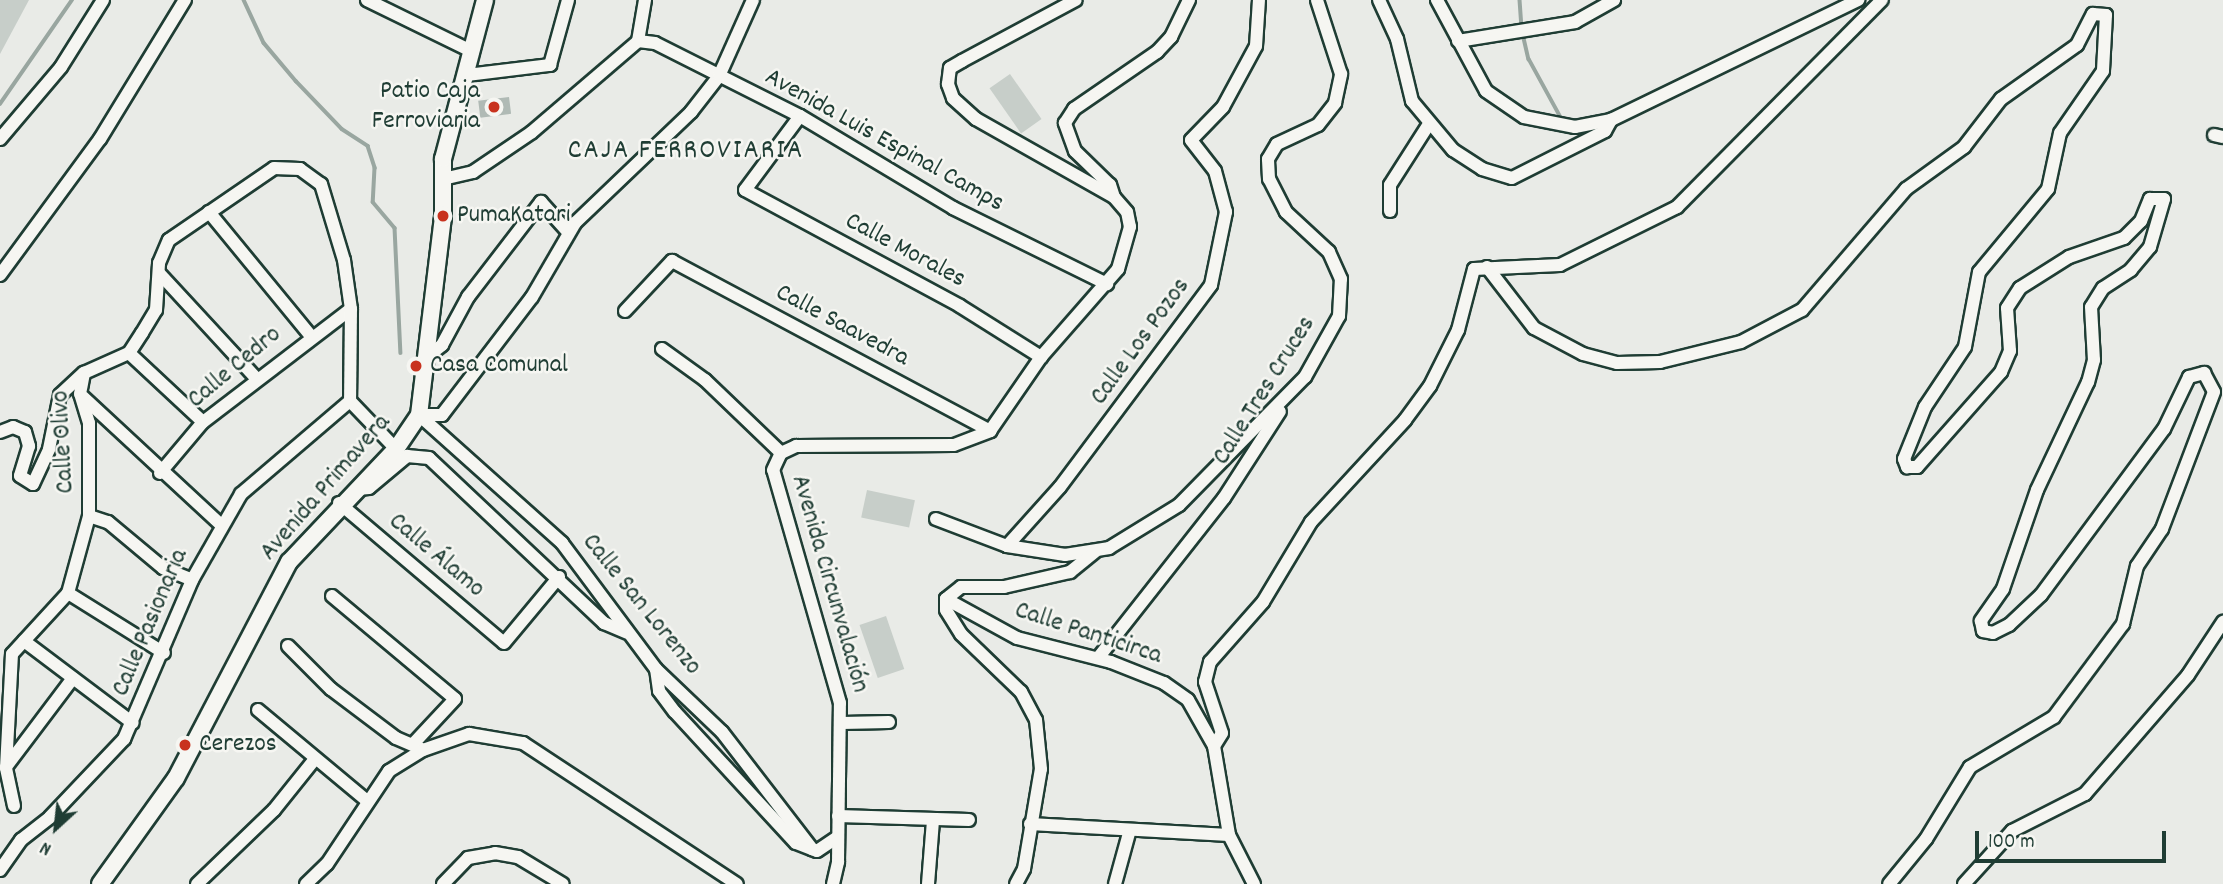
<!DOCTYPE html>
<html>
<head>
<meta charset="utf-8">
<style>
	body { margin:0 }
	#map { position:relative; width:2223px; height:884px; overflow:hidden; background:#e9ebe7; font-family:Dekko,sans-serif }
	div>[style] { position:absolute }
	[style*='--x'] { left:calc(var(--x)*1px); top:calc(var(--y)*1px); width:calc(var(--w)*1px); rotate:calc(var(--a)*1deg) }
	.green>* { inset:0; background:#c7cec9; transform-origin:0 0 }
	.stream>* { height:3.5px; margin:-1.75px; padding:0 1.75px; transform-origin:1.75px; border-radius:1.75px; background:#99a6a0 }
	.building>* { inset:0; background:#b0bab5; transform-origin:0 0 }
	.roads { filter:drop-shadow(2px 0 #1f3d34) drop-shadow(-2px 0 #1f3d34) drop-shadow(0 2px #1f3d34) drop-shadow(0 -2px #1f3d34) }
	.street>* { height:12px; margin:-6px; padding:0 6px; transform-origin:6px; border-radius:6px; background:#f6f6f2 }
	.secondary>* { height:16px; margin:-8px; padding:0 8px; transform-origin:8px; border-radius:8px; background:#f6f6f2 }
	.dots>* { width:19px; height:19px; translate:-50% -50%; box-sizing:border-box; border:4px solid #f6f6f2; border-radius:50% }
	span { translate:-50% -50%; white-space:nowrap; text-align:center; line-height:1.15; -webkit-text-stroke:5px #f6f6f2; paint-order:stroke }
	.poi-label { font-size:26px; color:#1f3d34 }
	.right { translate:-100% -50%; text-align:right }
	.left { translate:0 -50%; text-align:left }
	.street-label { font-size:26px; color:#1f3d34 }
	.neighbourhood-label { font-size:28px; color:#1f3d34; letter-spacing:2px }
	.north { position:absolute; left:21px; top:793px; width:70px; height:70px; -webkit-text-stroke:5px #f6f6f2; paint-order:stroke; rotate:207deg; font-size:19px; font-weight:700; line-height:28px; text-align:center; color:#1f3d34 }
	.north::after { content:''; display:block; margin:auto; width:24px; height:32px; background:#1f3d34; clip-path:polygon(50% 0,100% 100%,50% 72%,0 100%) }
	.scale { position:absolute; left:1975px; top:831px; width:191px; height:32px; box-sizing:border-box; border:4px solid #1f3d34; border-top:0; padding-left:9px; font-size:21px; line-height:24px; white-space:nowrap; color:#1f3d34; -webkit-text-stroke:5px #f6f6f2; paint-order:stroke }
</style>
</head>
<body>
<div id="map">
	<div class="green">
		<i style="clip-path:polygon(0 0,29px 0,0 54px)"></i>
		<i style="left:1010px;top:74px;width:55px;height:25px;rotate:55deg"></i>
		<i style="left:867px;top:490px;width:49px;height:28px;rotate:12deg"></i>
		<i style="left:886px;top:616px;width:56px;height:28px;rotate:71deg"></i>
	</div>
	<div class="stream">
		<i style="--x:244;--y:0;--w:47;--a:65.1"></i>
		<i style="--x:264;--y:43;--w:50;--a:49.9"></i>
		<i style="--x:296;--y:81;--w:66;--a:46.2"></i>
		<i style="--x:342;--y:129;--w:31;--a:33"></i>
		<i style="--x:368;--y:146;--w:23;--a:72"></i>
		<i style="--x:375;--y:168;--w:34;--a:93"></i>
		<i style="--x:373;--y:202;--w:34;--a:50"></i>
		<i style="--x:395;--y:228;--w:125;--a:87.3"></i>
		<i style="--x:1520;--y:0;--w:27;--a:86"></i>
		<i style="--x:1523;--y:34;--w:26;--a:77"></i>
		<i style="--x:1529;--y:59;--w:71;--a:61.3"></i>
		<i style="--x:0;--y:104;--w:126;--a:-55.3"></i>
	</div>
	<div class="building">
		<i style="left:509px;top:97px;width:17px;height:31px;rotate:83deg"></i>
	</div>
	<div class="roads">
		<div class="street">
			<i style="--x:367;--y:0;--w:118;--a:26.1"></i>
			<i style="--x:1379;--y:0;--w:43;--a:65.2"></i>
			<i style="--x:1397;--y:39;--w:64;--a:76.4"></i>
			<i style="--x:1412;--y:101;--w:64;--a:50.1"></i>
			<i style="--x:1453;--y:150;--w:35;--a:33"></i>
			<i style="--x:1482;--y:169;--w:31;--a:17"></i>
			<i style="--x:1512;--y:178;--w:104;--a:-26.8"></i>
			<i style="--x:1605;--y:131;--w:13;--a:-61"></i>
			<i style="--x:1437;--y:0;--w:103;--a:61.7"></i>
			<i style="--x:1486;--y:91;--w:46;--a:34.4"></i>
			<i style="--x:1524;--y:117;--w:52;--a:11.1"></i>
			<i style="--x:1575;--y:127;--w:37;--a:-11"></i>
			<i style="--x:1611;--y:120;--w:275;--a:-25.9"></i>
			<i style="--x:638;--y:41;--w:17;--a:7"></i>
			<i style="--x:655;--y:43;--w:162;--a:26.7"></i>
			<i style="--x:800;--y:116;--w:179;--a:31"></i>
			<i style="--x:953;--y:208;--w:172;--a:26.3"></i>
			<i style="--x:638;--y:41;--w:42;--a:-80.3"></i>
			<i style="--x:1458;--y:41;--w:119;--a:-9.2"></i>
			<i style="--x:1575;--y:22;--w:45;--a:-29.4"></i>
			<i style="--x:467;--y:75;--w:84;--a:-6.9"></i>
			<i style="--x:550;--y:65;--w:67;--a:-74.5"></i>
			<i style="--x:800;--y:116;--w:92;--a:126.6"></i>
			<i style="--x:745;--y:190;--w:244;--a:28.3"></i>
			<i style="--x:960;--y:306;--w:96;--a:32.2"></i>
			<i style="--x:2214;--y:135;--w:9;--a:13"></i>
			<i style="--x:0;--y:139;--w:94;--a:-49.7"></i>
			<i style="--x:61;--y:67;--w:79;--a:-57.9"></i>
			<i style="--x:443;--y:179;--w:31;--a:-13"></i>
			<i style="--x:473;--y:172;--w:71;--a:-34.1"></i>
			<i style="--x:532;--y:132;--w:140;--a:-40.6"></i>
			<i style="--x:1114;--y:197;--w:13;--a:-108"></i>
			<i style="--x:1110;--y:185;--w:49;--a:-135.8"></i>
			<i style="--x:1075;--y:151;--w:30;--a:-110"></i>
			<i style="--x:1065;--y:123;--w:17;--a:-57"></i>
			<i style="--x:1074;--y:109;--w:101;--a:-34.5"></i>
			<i style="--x:1157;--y:52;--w:21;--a:-47"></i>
			<i style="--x:1171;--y:37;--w:41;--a:-64.1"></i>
			<i style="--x:1390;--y:211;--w:26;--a:-90"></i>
			<i style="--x:1390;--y:185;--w:72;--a:-57.4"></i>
			<i style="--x:209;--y:212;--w:159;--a:50.6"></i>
			<i style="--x:1487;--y:267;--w:77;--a:52.4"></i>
			<i style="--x:1534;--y:328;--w:55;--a:28"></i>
			<i style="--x:1583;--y:354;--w:35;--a:15"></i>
			<i style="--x:1617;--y:363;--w:43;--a:-1.3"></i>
			<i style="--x:1660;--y:362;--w:83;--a:-13.9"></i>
			<i style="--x:1741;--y:342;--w:69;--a:-27.7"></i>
			<i style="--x:1802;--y:310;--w:160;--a:-49.3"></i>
			<i style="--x:1906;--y:189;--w:72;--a:-35.9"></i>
			<i style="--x:1964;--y:147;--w:61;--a:-52.4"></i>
			<i style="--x:2001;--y:99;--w:93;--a:-35.4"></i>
			<i style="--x:2077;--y:45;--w:35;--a:-63"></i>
			<i style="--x:2093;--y:14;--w:13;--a:4"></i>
			<i style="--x:2106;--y:15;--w:56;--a:93.1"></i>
			<i style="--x:2103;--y:71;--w:75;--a:124.7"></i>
			<i style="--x:2060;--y:133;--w:57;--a:102.1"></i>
			<i style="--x:2048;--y:189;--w:108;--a:129.7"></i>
			<i style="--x:1979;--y:272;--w:76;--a:100.6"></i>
			<i style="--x:1965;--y:347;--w:72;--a:123.7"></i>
			<i style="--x:1925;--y:407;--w:56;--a:112"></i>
			<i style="--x:1904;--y:459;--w:9;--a:69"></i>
			<i style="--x:1907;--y:467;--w:10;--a:0"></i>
			<i style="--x:1917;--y:467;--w:127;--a:-48.5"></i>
			<i style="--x:2001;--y:372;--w:23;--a:-67"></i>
			<i style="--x:2010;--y:351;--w:43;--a:-94"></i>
			<i style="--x:2007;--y:308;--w:24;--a:-57"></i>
			<i style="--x:2020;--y:288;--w:58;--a:-32.3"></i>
			<i style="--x:2069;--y:257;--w:58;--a:-19.1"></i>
			<i style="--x:2124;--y:238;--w:24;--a:-45"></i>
			<i style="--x:2141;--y:221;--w:24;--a:-68"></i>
			<i style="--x:2150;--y:199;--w:14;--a:0"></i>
			<i style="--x:2164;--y:199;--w:50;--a:106.3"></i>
			<i style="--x:2150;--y:247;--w:30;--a:130"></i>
			<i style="--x:2131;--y:270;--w:33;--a:147"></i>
			<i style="--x:2103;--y:288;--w:22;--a:122"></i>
			<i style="--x:2091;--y:307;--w:53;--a:86.8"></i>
			<i style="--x:2094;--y:360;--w:23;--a:105"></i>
			<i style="--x:2088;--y:382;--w:119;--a:115.3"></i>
			<i style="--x:2037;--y:490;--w:105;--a:109"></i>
			<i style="--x:2003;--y:589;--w:39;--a:125"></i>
			<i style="--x:1981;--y:621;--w:10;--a:79"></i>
			<i style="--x:1983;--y:631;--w:10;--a:11"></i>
			<i style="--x:1993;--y:633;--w:18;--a:-27"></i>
			<i style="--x:2009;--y:625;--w:44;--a:-43.2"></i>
			<i style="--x:2041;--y:595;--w:207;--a:-53.5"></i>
			<i style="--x:2164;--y:429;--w:58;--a:-64.3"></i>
			<i style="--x:2189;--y:377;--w:16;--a:-15"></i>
			<i style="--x:2204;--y:373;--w:21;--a:62"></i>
			<i style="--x:2214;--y:392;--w:147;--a:110.8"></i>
			<i style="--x:2162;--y:529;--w:45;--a:124"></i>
			<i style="--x:2137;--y:566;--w:60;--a:103.6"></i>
			<i style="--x:2123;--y:624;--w:116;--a:126.6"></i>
			<i style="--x:2054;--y:717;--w:98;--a:149.2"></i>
			<i style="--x:1970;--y:767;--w:84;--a:121.4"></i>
			<i style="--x:1926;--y:839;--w:58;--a:129.4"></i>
			<i style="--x:160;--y:274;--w:142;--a:47.3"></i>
			<i style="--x:0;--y:275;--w:169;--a:-53.7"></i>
			<i style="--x:100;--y:139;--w:163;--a:-58.6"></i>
			<i style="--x:625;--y:311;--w:69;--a:-46.8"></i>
			<i style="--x:672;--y:261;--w:361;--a:28.1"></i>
			<i style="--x:662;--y:349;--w:53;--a:35.8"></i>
			<i style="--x:705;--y:380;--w:105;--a:43.8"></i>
			<i style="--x:129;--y:353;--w:101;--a:43"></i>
			<i style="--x:428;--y:356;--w:18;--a:-38"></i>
			<i style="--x:442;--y:345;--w:55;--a:-61.6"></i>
			<i style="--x:468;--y:297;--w:120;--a:-52.5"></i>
			<i style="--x:541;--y:202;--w:40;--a:48"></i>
			<i style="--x:83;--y:397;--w:187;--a:42.8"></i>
			<i style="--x:350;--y:401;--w:66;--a:46.2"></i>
			<i style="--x:419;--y:415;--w:192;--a:41.8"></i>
			<i style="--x:562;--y:543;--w:157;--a:53.3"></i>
			<i style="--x:656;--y:669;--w:91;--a:43.7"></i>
			<i style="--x:722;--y:732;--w:148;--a:52.4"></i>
			<i style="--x:419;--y:415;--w:23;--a:0"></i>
			<i style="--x:442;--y:415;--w:148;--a:-52.7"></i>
			<i style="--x:532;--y:297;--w:86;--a:-59.8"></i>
			<i style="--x:575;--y:223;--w:161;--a:-43.7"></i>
			<i style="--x:691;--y:112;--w:46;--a:-52.1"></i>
			<i style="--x:719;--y:76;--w:83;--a:-65.9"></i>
			<i style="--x:0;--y:432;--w:14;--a:-21"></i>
			<i style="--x:13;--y:427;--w:13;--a:23"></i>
			<i style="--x:25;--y:432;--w:15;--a:74"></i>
			<i style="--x:29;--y:446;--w:31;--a:107"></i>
			<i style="--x:20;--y:476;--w:15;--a:32"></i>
			<i style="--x:33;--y:484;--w:38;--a:-65"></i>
			<i style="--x:49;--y:449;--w:55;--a:-78.5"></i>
			<i style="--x:60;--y:395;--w:33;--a:-43"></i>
			<i style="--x:160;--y:473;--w:67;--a:-49.9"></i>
			<i style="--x:203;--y:422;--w:186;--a:-37.4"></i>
			<i style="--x:357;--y:489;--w:12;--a:-5"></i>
			<i style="--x:369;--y:488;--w:50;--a:-40.1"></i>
			<i style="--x:407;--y:456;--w:22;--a:5"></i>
			<i style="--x:429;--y:458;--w:241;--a:43.3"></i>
			<i style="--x:604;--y:623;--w:25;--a:23"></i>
			<i style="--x:339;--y:503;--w:216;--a:40.3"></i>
			<i style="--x:504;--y:643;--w:86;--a:-50.2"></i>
			<i style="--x:89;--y:516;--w:20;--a:18"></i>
			<i style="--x:108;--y:522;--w:72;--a:39.9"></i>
			<i style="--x:163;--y:568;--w:31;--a:22"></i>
			<i style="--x:936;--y:519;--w:76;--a:20.8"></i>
			<i style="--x:1007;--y:546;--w:59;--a:8.8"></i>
			<i style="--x:1065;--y:555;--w:45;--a:-9"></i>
			<i style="--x:1109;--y:548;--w:82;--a:-31.6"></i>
			<i style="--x:1179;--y:505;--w:180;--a:-45.5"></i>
			<i style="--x:1305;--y:377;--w:70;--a:-60.9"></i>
			<i style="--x:1339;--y:316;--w:37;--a:-87"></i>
			<i style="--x:1341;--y:279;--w:30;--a:-114"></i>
			<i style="--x:1329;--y:252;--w:59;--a:-137.1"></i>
			<i style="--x:1286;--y:212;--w:37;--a:-117"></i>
			<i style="--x:1269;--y:179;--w:20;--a:-93"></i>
			<i style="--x:1268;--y:159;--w:17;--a:-59"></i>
			<i style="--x:1277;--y:144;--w:45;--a:-24.9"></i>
			<i style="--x:1318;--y:125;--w:28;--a:-52"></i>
			<i style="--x:1335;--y:103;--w:30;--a:-78"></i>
			<i style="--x:1341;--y:74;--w:78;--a:-108"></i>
			<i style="--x:1007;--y:546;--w:79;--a:-48.1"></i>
			<i style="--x:1060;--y:487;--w:252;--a:-53.2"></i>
			<i style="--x:1211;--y:285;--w:75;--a:-78.4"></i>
			<i style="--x:1226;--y:212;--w:42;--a:-105"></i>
			<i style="--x:1215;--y:171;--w:39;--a:-128"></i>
			<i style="--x:1191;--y:140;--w:46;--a:-45.9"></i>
			<i style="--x:1223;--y:107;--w:69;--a:-61.6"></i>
			<i style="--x:1256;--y:46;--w:46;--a:-86.3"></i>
			<i style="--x:68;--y:593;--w:113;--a:32"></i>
			<i style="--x:332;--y:596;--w:160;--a:39.9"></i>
			<i style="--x:455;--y:699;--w:62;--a:133"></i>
			<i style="--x:946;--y:599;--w:81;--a:28.8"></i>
			<i style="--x:1017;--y:638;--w:97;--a:14.3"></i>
			<i style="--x:1111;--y:662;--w:57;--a:21.6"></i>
			<i style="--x:1164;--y:683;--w:29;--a:35"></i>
			<i style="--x:1188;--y:700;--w:53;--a:60.5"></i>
			<i style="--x:1214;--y:746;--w:90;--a:80.4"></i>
			<i style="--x:1229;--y:835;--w:55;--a:63"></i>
			<i style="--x:24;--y:641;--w:136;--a:37"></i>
			<i style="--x:288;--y:646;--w:61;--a:45"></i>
			<i style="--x:331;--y:689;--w:81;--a:37"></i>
			<i style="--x:396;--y:738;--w:26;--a:23"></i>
			<i style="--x:1098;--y:658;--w:204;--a:-51.8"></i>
			<i style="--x:1224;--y:498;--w:103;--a:-57.2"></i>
			<i style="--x:656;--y:669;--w:22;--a:82"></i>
			<i style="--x:659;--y:691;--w:26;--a:53"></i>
			<i style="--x:675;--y:712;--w:178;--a:47.3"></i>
			<i style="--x:796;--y:843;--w:22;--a:21"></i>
			<i style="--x:817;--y:851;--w:25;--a:-34"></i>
			<i style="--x:258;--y:710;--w:141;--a:39.8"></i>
			<i style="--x:842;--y:723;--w:47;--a:-1.2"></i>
			<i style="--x:1214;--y:746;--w:15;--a:-58"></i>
			<i style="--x:1222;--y:733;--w:54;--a:-108.4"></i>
			<i style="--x:1205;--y:682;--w:21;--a:-76"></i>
			<i style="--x:1210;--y:662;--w:80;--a:-48.5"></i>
			<i style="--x:1263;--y:602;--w:93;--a:-59"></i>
			<i style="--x:1311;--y:522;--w:139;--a:-47.3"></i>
			<i style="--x:1405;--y:420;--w:42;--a:-53.7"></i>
			<i style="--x:1430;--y:386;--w:63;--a:-63.4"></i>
			<i style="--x:1458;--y:330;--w:63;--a:-75.3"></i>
			<i style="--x:1474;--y:269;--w:86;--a:-2.7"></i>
			<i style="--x:1560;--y:265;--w:131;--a:-26.4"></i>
			<i style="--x:1677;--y:207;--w:291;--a:-45.3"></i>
			<i style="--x:6;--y:767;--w:111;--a:-53"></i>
			<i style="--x:14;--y:806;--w:39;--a:-102"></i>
			<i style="--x:6;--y:768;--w:114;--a:-87"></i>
			<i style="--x:12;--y:654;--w:83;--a:-47.4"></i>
			<i style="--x:68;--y:593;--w:80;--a:-74.7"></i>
			<i style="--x:89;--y:516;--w:93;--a:-90"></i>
			<i style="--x:89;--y:423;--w:30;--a:-107"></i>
			<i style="--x:80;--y:394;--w:21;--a:-79"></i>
			<i style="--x:84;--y:373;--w:49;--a:-24"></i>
			<i style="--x:129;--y:353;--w:24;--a:-57"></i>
			<i style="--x:142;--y:333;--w:27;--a:-59"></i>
			<i style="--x:156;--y:310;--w:47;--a:-86.3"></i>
			<i style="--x:159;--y:263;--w:25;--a:-67"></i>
			<i style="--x:169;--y:240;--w:127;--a:-34.4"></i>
			<i style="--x:274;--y:168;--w:26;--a:2"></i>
			<i style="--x:300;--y:169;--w:26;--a:36"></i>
			<i style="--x:321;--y:184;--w:79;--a:73.2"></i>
			<i style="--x:344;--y:260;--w:49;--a:81.9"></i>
			<i style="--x:351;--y:309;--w:92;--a:90.6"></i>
			<i style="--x:838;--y:816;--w:131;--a:1.7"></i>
			<i style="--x:1030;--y:824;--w:199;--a:3.2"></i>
			<i style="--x:0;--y:870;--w:37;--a:-55"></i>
			<i style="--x:21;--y:840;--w:37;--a:-38"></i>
			<i style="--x:50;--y:817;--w:108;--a:-46.5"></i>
			<i style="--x:124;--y:739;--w:173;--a:-66.8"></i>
			<i style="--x:192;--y:580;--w:99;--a:-60.3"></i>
			<i style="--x:241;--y:494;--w:143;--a:-40.5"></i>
			<i style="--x:197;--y:884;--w:107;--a:-43.9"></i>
			<i style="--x:274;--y:810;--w:65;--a:-51.2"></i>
			<i style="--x:306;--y:884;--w:29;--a:-44"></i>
			<i style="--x:327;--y:864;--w:112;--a:-56.3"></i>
			<i style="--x:389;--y:771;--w:40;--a:-32"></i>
			<i style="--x:423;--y:750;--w:49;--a:-19.2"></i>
			<i style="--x:469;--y:734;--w:55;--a:9.5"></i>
			<i style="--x:523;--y:743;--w:256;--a:33.4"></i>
			<i style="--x:443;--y:884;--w:36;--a:-46"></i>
			<i style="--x:468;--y:858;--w:27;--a:-10"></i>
			<i style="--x:495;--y:853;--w:23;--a:10"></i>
			<i style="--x:518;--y:857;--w:52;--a:31"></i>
			<i style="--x:833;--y:884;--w:23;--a:-77"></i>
			<i style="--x:838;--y:862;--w:159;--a:-89.3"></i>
			<i style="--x:840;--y:703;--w:242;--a:-106"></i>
			<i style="--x:773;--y:470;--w:19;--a:-65"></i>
			<i style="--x:781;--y:453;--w:17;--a:-25"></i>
			<i style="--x:796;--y:446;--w:158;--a:-0.4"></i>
			<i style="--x:954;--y:445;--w:39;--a:-21"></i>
			<i style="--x:990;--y:431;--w:90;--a:-55.4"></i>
			<i style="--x:1041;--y:357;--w:117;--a:-48.8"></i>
			<i style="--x:1118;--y:269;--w:44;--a:-74.1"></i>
			<i style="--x:1130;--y:227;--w:15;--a:-101"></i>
			<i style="--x:1127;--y:212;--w:20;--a:-131"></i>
			<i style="--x:1114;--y:197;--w:159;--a:-150.5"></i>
			<i style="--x:976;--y:119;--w:31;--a:-138"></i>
			<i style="--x:953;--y:98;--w:15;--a:-110"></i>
			<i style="--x:948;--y:84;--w:16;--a:-83"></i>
			<i style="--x:950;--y:68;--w:14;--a:-30"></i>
			<i style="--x:962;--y:61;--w:129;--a:-28.2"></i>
			<i style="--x:928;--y:884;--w:64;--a:-85.5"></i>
			<i style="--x:1016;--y:884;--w:17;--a:-62"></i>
			<i style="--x:1024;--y:869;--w:101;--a:-80.4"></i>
			<i style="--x:1041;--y:769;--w:49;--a:-95.8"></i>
			<i style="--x:1036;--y:720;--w:32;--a:-118"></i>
			<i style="--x:1021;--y:692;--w:83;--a:-136"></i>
			<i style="--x:961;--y:634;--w:28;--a:-122"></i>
			<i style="--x:946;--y:610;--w:11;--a:-90"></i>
			<i style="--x:946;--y:599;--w:19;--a:-39"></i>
			<i style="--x:961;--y:587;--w:43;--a:0"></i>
			<i style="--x:1004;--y:587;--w:68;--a:-12.8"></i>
			<i style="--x:1070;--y:572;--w:32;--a:-39"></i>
			<i style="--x:1115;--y:884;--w:53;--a:-74.6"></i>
			<i style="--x:1964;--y:884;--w:72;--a:-47.8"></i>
			<i style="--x:2012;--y:831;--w:82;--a:-26.9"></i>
			<i style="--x:2085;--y:794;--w:157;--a:-49.1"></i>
			<i style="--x:2188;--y:675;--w:64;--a:-56.6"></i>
		</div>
		<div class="secondary">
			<i style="--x:100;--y:884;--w:130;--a:-54.4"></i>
			<i style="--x:176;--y:778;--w:244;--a:-62.4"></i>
			<i style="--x:289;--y:562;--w:156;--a:-46.6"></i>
			<i style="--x:396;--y:449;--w:41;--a:-55.9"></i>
			<i style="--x:419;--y:415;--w:200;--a:-83.1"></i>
			<i style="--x:443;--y:216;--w:57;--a:-90"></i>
			<i style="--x:443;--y:159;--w:164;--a:-75.2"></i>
		</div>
	</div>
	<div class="dots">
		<i style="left:494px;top:107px;background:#c8321e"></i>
		<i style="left:443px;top:216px;background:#c8321e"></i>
		<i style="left:416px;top:366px;background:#c8321e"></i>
		<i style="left:185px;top:745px;background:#c8321e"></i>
	</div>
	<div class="poi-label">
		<span class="right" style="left:480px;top:107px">Patio Caja<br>Ferroviaria</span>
		<span class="left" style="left:457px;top:216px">PumaKatari</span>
		<span class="left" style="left:430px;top:366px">Casa Comunal</span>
		<span class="left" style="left:199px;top:745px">Cerezos</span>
	</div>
	<div class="street-label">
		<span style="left:884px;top:141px;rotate:29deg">Avenida Luis Espinal Camps</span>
		<span style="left:905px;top:251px;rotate:28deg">Calle Morales</span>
		<span style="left:842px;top:326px;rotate:28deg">Calle Saavedra</span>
		<span style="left:1141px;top:342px;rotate:-54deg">Calle Los Pozos</span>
		<span style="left:235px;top:368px;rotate:-40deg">Calle Cedro</span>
		<span style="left:1265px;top:391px;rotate:-58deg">Calle Tres Cruces</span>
		<span style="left:64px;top:442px;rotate:-93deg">Calle Olivo</span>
		<span style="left:326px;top:488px;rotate:-49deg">Avenida Primavera</span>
		<span style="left:436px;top:556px;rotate:40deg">Calle Álamo</span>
		<span style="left:829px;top:584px;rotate:74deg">Avenida Circunvalación</span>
		<span style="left:641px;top:605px;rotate:51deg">Calle San Lorenzo</span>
		<span style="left:151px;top:623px;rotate:-67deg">Calle Pasionaria</span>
		<span style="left:1088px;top:634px;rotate:18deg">Calle Panticirca</span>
	</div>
	<div class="neighbourhood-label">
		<span style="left:686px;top:152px">CAJA FERROVIARIA</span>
	</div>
	<div class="north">N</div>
	<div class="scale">100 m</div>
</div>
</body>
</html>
